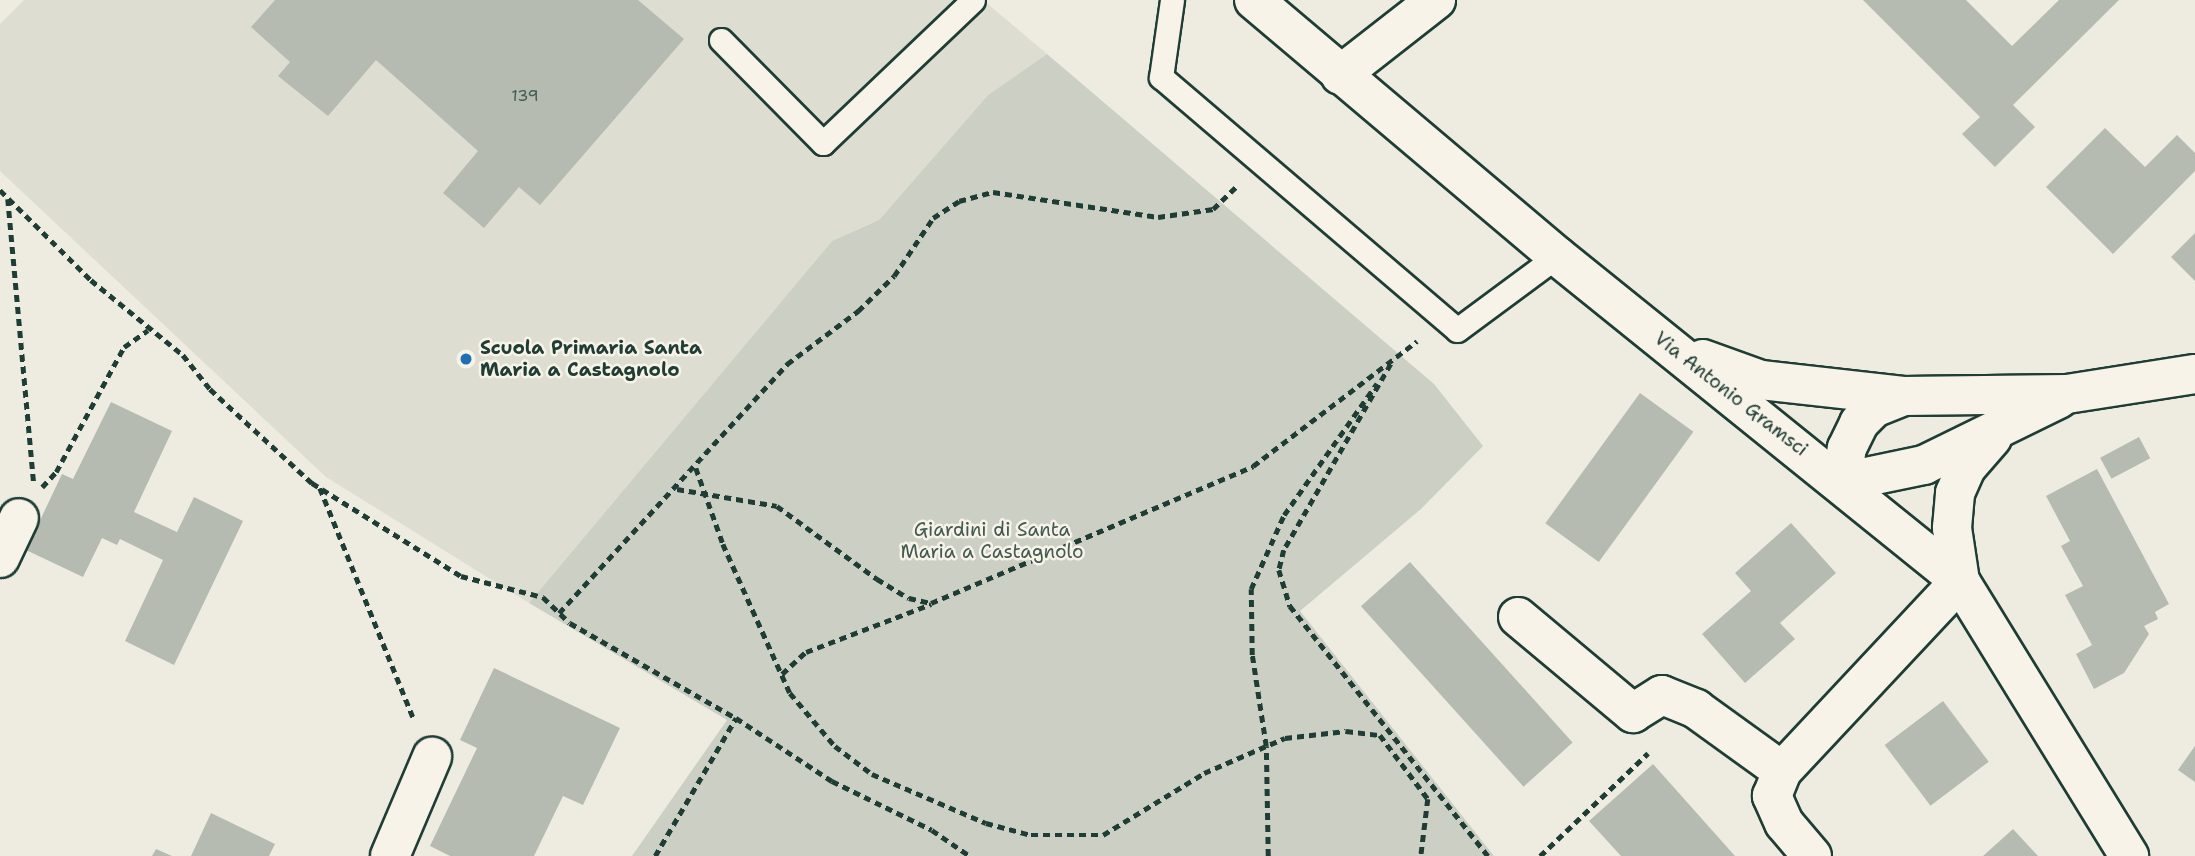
<!DOCTYPE html>
<html>
<head>
<meta charset="utf-8">
<style>
	body { margin:0 }
	#map { position:relative; width:2195px; height:856px; overflow:hidden; background:#eeece1; font-family:"Shantell Sans",sans-serif }
	div>[style] { position:absolute }
	[style*='--x'] { left:calc(var(--x)*1px); top:calc(var(--y)*1px); width:calc(var(--w)*1px); rotate:calc(var(--a)*1deg) }
	.built>* { inset:0; background:#ddddd2 }
	.green>* { inset:0; background:#cccfc4 }
	.building>* { inset:0; background:#b5bbb0; transform-origin:0 0 }
	.path>* { height:4.5px; margin-top:-2.25px; transform-origin:0; background:repeating-linear-gradient(90deg,#1f3d34 0 7px,transparent 0 12px) }
	.roads { filter:drop-shadow(2px 0 #1f3d34) drop-shadow(-2px 0 #1f3d34) drop-shadow(0 2px #1f3d34) drop-shadow(0 -2px #1f3d34) }
	.service>* { height:23px; margin:-11.5px; padding:0 11.5px; transform-origin:11.5px; border-radius:11.5px; background:#f7f3e8 }
	.minor>* { height:38px; margin:-19px; padding:0 19px; transform-origin:19px; border-radius:19px; background:#f7f3e8 }
	.dots>* { width:19px; height:19px; translate:-50% -50%; box-sizing:border-box; border:4px solid #f7f3e8; border-radius:50% }
	span { translate:-50% -50%; white-space:nowrap; text-align:center; line-height:1.15; -webkit-text-stroke:5px #f7f3e8; paint-order:stroke }
	.number-label { font-size:16px; color:#445c53 }
	.number-label span { -webkit-text-stroke-width:0 }
	.poi-label { font-size:19px; color:#1f3d34; font-weight:700 }
	.left { translate:0 -50%; text-align:left }
	.street-label { font-size:19px; color:#1f3d34 }
	.park-label { font-size:19px; color:#425a51 }
</style>
</head>
<body>
<div id="map">
	<div class="built">
		<i style="clip-path:polygon(24px 0,983px 0,1047px 54px,988px 95px,879px 220px,832px 241px,529px 603px,326px 477px,0 171px,0 24px)"></i>
	</div>
	<div class="green">
		<i style="clip-path:polygon(1047px 54px,1434px 384px,1483px 446px,1421px 509px,1300px 611px,1494px 856px,632px 856px,727px 720px,529px 603px,832px 241px,879px 220px,988px 95px)"></i>
	</div>
	<div class="building">
		<i style="clip-path:polygon(275px 0,638px 0,684px 39px,540px 205px,519px 187px,484px 228px,443px 193px,478px 151px,376px 60px,328px 116px,278px 76px,290px 62px,251px 27px)"></i>
		<i style="clip-path:polygon(1863px 0,1966px 0,2012px 46px,2059px 0,2119px 0,2013px 105px,2035px 127px,1995px 167px,1962px 134px,1980px 117px)"></i>
		<i style="clip-path:polygon(2105px 128px,2145px 167px,2177px 135px,2195px 153px,2195px 171px,2113px 254px,2046px 187px)"></i>
		<i style="clip-path:polygon(2195px 233px,2195px 281px,2171px 257px)"></i>
		<i style="left:1640px;top:393px;width:66px;height:161px;rotate:36deg"></i>
		<i style="clip-path:polygon(111px 402px,172px 431px,134px 512px,177px 532px,194px 497px,243px 521px,174px 665px,125px 641px,163px 560px,120px 539px,117px 545px,102px 538px,83px 577px,26px 550px,62px 474px,73px 479px)"></i>
		<i style="left:2139px;top:437px;width:24px;height:44px;rotate:62deg"></i>
		<i style="clip-path:polygon(2097px 469px,2169px 604px,2155px 612px,2158px 619px,2144px 626px,2149px 634px,2124px 673px,2094px 689px,2076px 654px,2092px 645px,2065px 595px,2083px 586px,2061px 546px,2070px 541px,2046px 496px)"></i>
		<i style="clip-path:polygon(1791px 523px,1836px 573px,1780px 623px,1795px 639px,1745px 683px,1702px 634px,1751px 591px,1735px 573px)"></i>
		<i style="left:1410px;top:562px;width:243px;height:66px;rotate:48deg"></i>
		<i style="clip-path:polygon(494px 668px,620px 728px,583px 805px,563px 796px,534px 856px,450px 856px,430px 846px,477px 748px,460px 740px)"></i>
		<i style="left:1943px;top:701px;width:76px;height:73px;rotate:53deg"></i>
		<i style="clip-path:polygon(2195px 746px,2195px 782px,2178px 770px)"></i>
		<i style="clip-path:polygon(1653px 764px,1735px 856px,1621px 856px,1589px 821px)"></i>
		<i style="clip-path:polygon(211px 813px,275px 844px,269px 856px,191px 856px)"></i>
		<i style="clip-path:polygon(2013px 829px,2038px 856px,1983px 856px)"></i>
		<i style="clip-path:polygon(156px 849px,172px 856px,152px 856px)"></i>
	</div>
	<div class="path">
		<i style="--x:0;--y:190;--w:128;--a:44.7"></i>
		<i style="--x:91;--y:280;--w:119;--a:39.2"></i>
		<i style="--x:183;--y:355;--w:43;--a:51.5"></i>
		<i style="--x:210;--y:389;--w:139;--a:42.7"></i>
		<i style="--x:312;--y:483;--w:176;--a:32"></i>
		<i style="--x:461;--y:576;--w:85;--a:14.4"></i>
		<i style="--x:543;--y:597;--w:37;--a:44"></i>
		<i style="--x:570;--y:623;--w:191;--a:29.8"></i>
		<i style="--x:736;--y:718;--w:115;--a:33.3"></i>
		<i style="--x:832;--y:781;--w:111;--a:26.1"></i>
		<i style="--x:932;--y:830;--w:46;--a:34.4"></i>
		<i style="--x:8;--y:199;--w:284;--a:84.8"></i>
		<i style="--x:1391;--y:364;--w:215;--a:119.9"></i>
		<i style="--x:1284;--y:550;--w:21;--a:104"></i>
		<i style="--x:1279;--y:570;--w:38;--a:73"></i>
		<i style="--x:1290;--y:606;--w:319;--a:51.6"></i>
		<i style="--x:696;--y:468;--w:81;--a:70.4"></i>
		<i style="--x:723;--y:544;--w:163;--a:65.8"></i>
		<i style="--x:790;--y:693;--w:70;--a:49.7"></i>
		<i style="--x:835;--y:746;--w:46;--a:37.1"></i>
		<i style="--x:872;--y:774;--w:124;--a:23.3"></i>
		<i style="--x:986;--y:823;--w:47;--a:14.9"></i>
		<i style="--x:1031;--y:835;--w:72;--a:0"></i>
		<i style="--x:1103;--y:835;--w:119;--a:-31.5"></i>
		<i style="--x:1204;--y:773;--w:88;--a:-23.4"></i>
		<i style="--x:1285;--y:738;--w:61;--a:-6.5"></i>
		<i style="--x:1346;--y:731;--w:34;--a:7"></i>
		<i style="--x:1380;--y:735;--w:80;--a:53.1"></i>
		<i style="--x:1428;--y:799;--w:57;--a:97"></i>
		<i style="--x:42;--y:487;--w:21;--a:-47"></i>
		<i style="--x:56;--y:472;--w:142;--a:-61.5"></i>
		<i style="--x:124;--y:347;--w:29;--a:-35"></i>
		<i style="--x:320;--y:488;--w:250;--a:67.9"></i>
		<i style="--x:677;--y:489;--w:101;--a:9.6"></i>
		<i style="--x:777;--y:506;--w:124;--a:36.1"></i>
		<i style="--x:877;--y:579;--w:37;--a:31"></i>
		<i style="--x:909;--y:598;--w:23;--a:13"></i>
		<i style="--x:931;--y:603;--w:350;--a:-23"></i>
		<i style="--x:1253;--y:466;--w:206;--a:-37.3"></i>
		<i style="--x:559;--y:613;--w:338;--a:-47.5"></i>
		<i style="--x:787;--y:364;--w:89;--a:-36.7"></i>
		<i style="--x:858;--y:311;--w:50;--a:-44.2"></i>
		<i style="--x:894;--y:276;--w:70;--a:-56.1"></i>
		<i style="--x:933;--y:218;--w:31;--a:-33"></i>
		<i style="--x:959;--y:201;--w:35;--a:-15"></i>
		<i style="--x:993;--y:192;--w:167;--a:8.6"></i>
		<i style="--x:1158;--y:217;--w:56;--a:-8.3"></i>
		<i style="--x:1213;--y:209;--w:35;--a:-44"></i>
		<i style="--x:782;--y:674;--w:33;--a:-43"></i>
		<i style="--x:806;--y:652;--w:134;--a:-21"></i>
		<i style="--x:655;--y:856;--w:160;--a:-59.6"></i>
		<i style="--x:1268;--y:856;--w:110;--a:-91"></i>
		<i style="--x:1266;--y:746;--w:92;--a:-98.7"></i>
		<i style="--x:1252;--y:655;--w:66;--a:-90.9"></i>
		<i style="--x:1251;--y:589;--w:81;--a:-66"></i>
		<i style="--x:1284;--y:515;--w:161;--a:-54.8"></i>
		<i style="--x:1540;--y:856;--w:149;--a:-43.6"></i>
	</div>
	<div class="roads">
		<div class="service">
			<i style="--x:1172;--y:0;--w:78;--a:98.1"></i>
			<i style="--x:1161;--y:77;--w:389;--a:40.5"></i>
			<i style="--x:1457;--y:330;--w:124;--a:-36.5"></i>
			<i style="--x:721;--y:40;--w:145;--a:45.3"></i>
			<i style="--x:823;--y:143;--w:207;--a:-43.6"></i>
		</div>
		<div class="minor">
			<i style="--x:1254;--y:0;--w:397;--a:40.2"></i>
			<i style="--x:1557;--y:256;--w:518;--a:38.88"></i>
			<i style="--x:1960;--y:581;--w:323;--a:58.4"></i>
			<i style="--x:1340;--y:75;--w:122;--a:-38"></i>
			<i style="--x:1703;--y:359;--w:62;--a:19.9"></i>
			<i style="--x:1761;--y:380;--w:143;--a:6.4"></i>
			<i style="--x:1903;--y:396;--w:164;--a:-0.7"></i>
			<i style="--x:2067;--y:394;--w:130;--a:-8.9"></i>
			<i style="--x:1842;--y:482;--w:84;--a:-11.7"></i>
			<i style="--x:1924;--y:465;--w:150;--a:-26.1"></i>
			<i style="--x:1842;--y:482;--w:34;--a:-82"></i>
			<i style="--x:1847;--y:448;--w:28;--a:-64"></i>
			<i style="--x:1859;--y:423;--w:21;--a:-45"></i>
			<i style="--x:1874;--y:408;--w:31;--a:-22"></i>
			<i style="--x:0;--y:558;--w:44;--a:-64.6"></i>
			<i style="--x:1960;--y:581;--w:54;--a:-98.6"></i>
			<i style="--x:1952;--y:528;--w:35;--a:-85"></i>
			<i style="--x:1955;--y:493;--w:27;--a:-66"></i>
			<i style="--x:1966;--y:468;--w:40;--a:-49"></i>
			<i style="--x:1518;--y:617;--w:150;--a:39.9"></i>
			<i style="--x:1633;--y:713;--w:34;--a:-32"></i>
			<i style="--x:1662;--y:695;--w:37;--a:22"></i>
			<i style="--x:1696;--y:709;--w:106;--a:35.8"></i>
			<i style="--x:390;--y:856;--w:108;--a:-67"></i>
			<i style="--x:1812;--y:856;--w:43;--a:-130.3"></i>
			<i style="--x:1784;--y:823;--w:30;--a:-114"></i>
			<i style="--x:1772;--y:796;--w:27;--a:-68"></i>
			<i style="--x:1782;--y:771;--w:260;--a:-46.9"></i>
		</div>
	</div>
	<div class="dots">
		<i style="left:466px;top:359px;background:#1f6fb2"></i>
	</div>
	<div class="number-label">
		<span style="left:525px;top:96px">139</span>
	</div>
	<div class="poi-label">
		<span class="left" style="left:480px;top:359px">Scuola Primaria Santa<br>Maria a Castagnolo</span>
	</div>
	<div class="street-label">
		<span style="left:1731px;top:394px;rotate:38deg">Via Antonio Gramsci</span>
	</div>
	<div class="park-label">
		<span style="left:992px;top:541px">Giardini di Santa<br>Maria a Castagnolo</span>
	</div>
</div>
</body>
</html>
